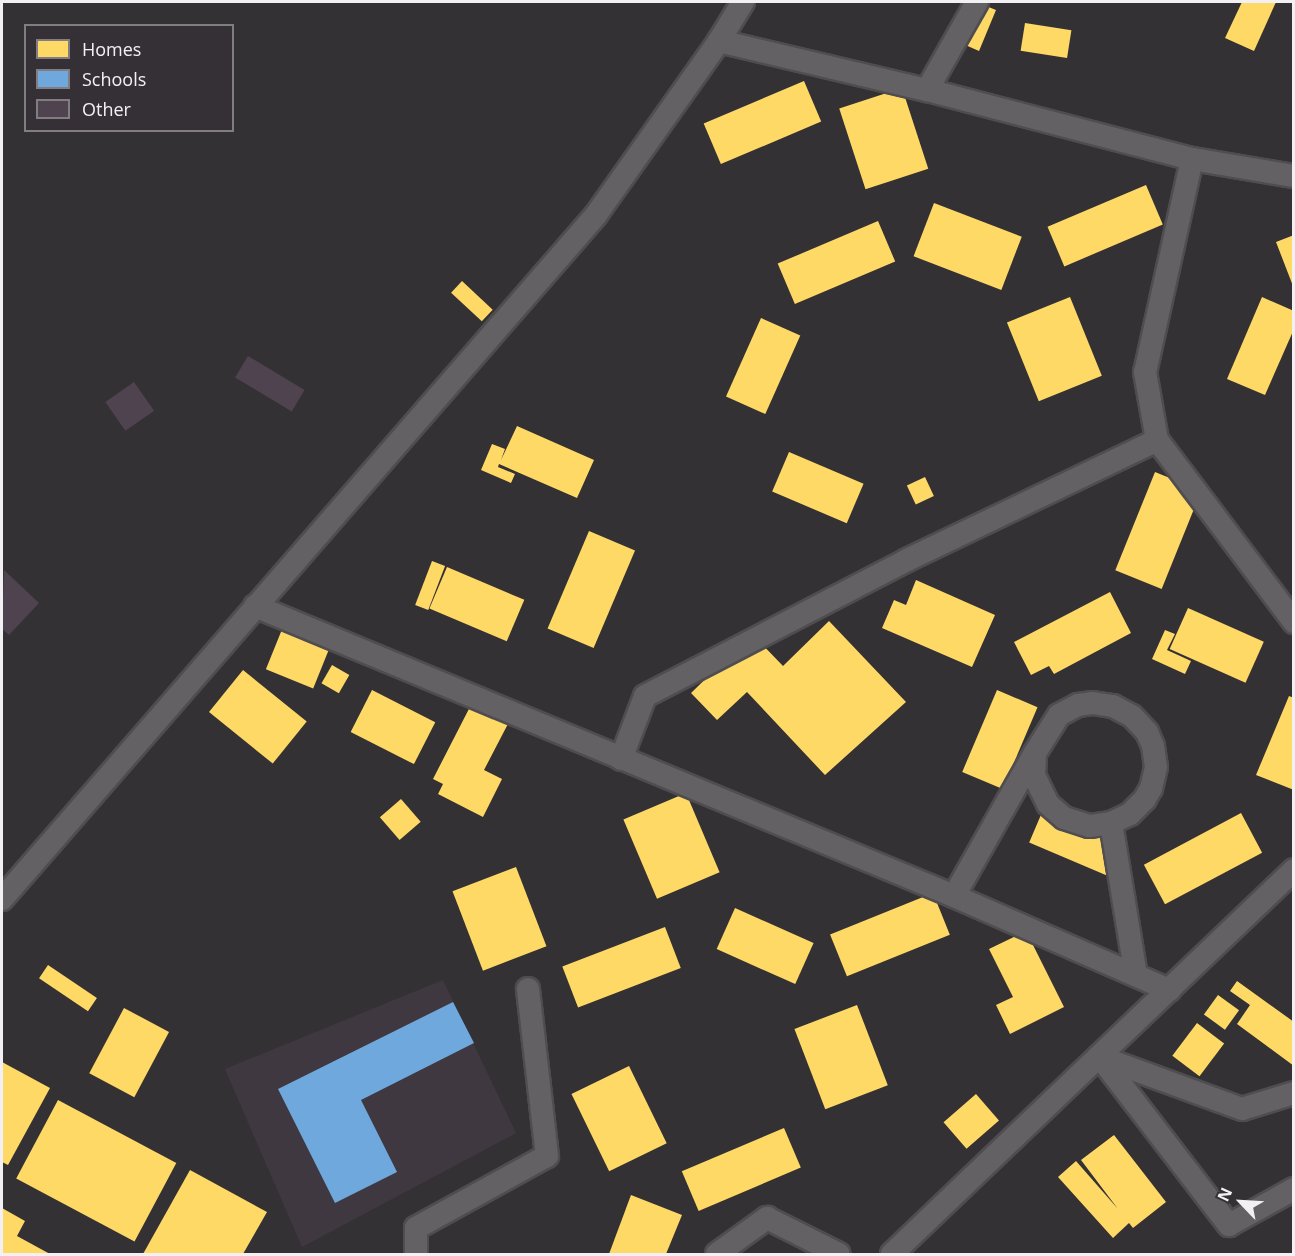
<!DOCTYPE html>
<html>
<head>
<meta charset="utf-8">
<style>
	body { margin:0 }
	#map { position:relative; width:1295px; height:1256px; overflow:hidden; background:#343134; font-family:"Open Sans",sans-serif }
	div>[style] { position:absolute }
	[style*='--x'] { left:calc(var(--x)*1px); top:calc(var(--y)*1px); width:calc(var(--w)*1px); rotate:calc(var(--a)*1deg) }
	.built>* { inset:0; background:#403840 }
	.homes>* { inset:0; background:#ffd966; transform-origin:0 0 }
	.schools>* { inset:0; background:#6fa8dc }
	.building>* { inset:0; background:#4f4350; transform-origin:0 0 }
	.roads { filter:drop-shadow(2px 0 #4f4d4f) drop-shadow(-2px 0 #4f4d4f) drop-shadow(0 2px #4f4d4f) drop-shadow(0 -2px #4f4d4f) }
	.street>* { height:22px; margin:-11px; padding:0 11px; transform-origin:11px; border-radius:11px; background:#636163 }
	span { translate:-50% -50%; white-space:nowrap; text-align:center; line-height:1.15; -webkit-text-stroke:6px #353035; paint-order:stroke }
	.frame { position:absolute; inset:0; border:3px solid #f3f0f3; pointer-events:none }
	.legend { position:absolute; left:24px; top:24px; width:210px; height:108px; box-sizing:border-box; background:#353035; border:2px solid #817d81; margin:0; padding:8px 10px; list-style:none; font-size:18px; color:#f3f0f3 }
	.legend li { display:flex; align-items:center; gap:12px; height:30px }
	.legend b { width:30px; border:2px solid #817d81 }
	.north { position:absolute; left:1211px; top:1172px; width:60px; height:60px; -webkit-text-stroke:4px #353035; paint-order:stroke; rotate:295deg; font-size:16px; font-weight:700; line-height:24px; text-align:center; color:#f3f0f3 }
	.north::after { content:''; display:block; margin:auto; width:21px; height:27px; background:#f3f0f3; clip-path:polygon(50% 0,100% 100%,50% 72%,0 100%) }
</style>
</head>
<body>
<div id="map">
	<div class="built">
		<i style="clip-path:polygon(443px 980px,516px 1133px,302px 1247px,225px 1069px)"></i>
	</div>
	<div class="homes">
		<i style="clip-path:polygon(976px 2px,996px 10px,979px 51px,954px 40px)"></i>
		<i style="clip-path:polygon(1242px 2px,1276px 2px,1254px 51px,1225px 38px)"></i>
		<i style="left:1025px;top:23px;width:47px;height:28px;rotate:9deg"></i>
		<i style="left:804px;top:81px;width:44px;height:109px;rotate:67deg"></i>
		<i style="left:902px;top:88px;width:85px;height:66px;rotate:72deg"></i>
		<i style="left:1146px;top:185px;width:43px;height:107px;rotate:67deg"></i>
		<i style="left:934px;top:203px;width:94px;height:57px;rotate:21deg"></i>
		<i style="left:878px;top:221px;width:44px;height:109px;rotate:67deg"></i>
		<i style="clip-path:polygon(1294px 235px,1294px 286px,1293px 286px,1276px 242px)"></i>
		<i style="left:462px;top:281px;width:42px;height:16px;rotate:43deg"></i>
		<i style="left:1070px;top:297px;width:85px;height:68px;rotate:68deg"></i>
		<i style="clip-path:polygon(1262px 297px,1294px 311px,1294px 329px,1265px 395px,1227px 379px)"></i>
		<i style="left:761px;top:318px;width:43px;height:86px;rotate:24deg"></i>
		<i style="clip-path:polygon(517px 426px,594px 460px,577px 498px,499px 464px,498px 467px,515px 474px,511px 483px,481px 470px,492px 444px,505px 449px,501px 460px)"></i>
		<i style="left:789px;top:452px;width:81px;height:43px;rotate:23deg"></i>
		<i style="left:1155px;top:472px;width:50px;height:106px;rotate:22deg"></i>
		<i style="left:925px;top:477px;width:21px;height:20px;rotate:65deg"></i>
		<i style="left:589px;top:531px;width:50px;height:106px;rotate:23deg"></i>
		<i style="left:432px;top:561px;width:14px;height:47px;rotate:21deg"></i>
		<i style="left:447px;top:567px;width:84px;height:45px;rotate:23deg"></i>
		<i style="clip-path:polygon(916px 580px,995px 615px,972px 667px,882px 628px,894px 600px,906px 605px)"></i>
		<i style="clip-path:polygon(1110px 592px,1131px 633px,1054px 674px,1049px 666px,1031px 675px,1014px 642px)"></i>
		<i style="left:1188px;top:608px;width:83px;height:45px;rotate:24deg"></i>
		<i style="clip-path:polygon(829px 621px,906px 702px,825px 775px,747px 692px,717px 720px,691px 693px,752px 634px,783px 666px)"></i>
		<i style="left:285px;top:622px;width:51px;height:51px;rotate:22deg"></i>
		<i style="clip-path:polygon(1165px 630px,1175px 634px,1167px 650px,1191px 661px,1185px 674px,1152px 659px)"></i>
		<i style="left:332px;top:665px;width:20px;height:21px;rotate:30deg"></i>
		<i style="left:243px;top:670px;width:82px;height:54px;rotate:39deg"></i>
		<i style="left:372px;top:690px;width:71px;height:47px;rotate:27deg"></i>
		<i style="left:997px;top:690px;width:44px;height:89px;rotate:23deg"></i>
		<i style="clip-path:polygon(1289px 696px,1294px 698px,1294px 790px,1256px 775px)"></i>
		<i style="clip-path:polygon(473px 701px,510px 720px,484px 770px,502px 779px,483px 817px,438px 794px,443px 784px,433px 779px)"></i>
		<i style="left:686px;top:793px;width:86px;height:68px;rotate:67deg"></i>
		<i style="left:401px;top:799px;width:30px;height:28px;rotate:49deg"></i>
		<i style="left:1046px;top:803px;width:85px;height:43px;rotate:23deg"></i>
		<i style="left:1241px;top:813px;width:45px;height:110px;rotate:62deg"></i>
		<i style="left:516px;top:867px;width:85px;height:68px;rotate:69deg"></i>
		<i style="left:933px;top:893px;width:45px;height:111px;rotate:68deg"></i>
		<i style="left:735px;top:908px;width:86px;height:45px;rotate:24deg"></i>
		<i style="left:665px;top:927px;width:44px;height:110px;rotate:69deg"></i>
		<i style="clip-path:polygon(1026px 931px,1064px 1007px,1010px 1034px,996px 1005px,1013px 997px,989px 949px)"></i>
		<i style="left:48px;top:965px;width:59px;height:16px;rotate:34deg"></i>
		<i style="clip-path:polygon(1237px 981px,1294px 1022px,1294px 1066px,1237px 1024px,1250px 1005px,1230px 991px)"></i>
		<i style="left:1218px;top:995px;width:26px;height:24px;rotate:36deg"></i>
		<i style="left:857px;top:1005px;width:86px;height:67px;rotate:69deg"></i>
		<i style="left:124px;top:1008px;width:51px;height:74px;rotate:28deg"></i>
		<i style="left:1197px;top:1023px;width:34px;height:41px;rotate:37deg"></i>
		<i style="clip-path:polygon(2px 1062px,50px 1088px,8px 1165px,2px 1162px)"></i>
		<i style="left:629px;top:1066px;width:86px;height:64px;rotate:64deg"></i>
		<i style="left:976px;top:1094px;width:35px;height:43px;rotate:49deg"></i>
		<i style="left:58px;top:1100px;width:134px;height:89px;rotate:28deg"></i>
		<i style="left:784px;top:1128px;width:43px;height:111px;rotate:67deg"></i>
		<i style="clip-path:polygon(1114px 1135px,1166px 1202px,1133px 1228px,1129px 1223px,1113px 1238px,1058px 1177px,1076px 1161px,1118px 1209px,1081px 1160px)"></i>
		<i style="clip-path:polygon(190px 1170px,267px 1212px,243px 1254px,143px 1254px)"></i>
		<i style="clip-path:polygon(631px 1195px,682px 1215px,666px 1254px,609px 1254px)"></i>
		<i style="clip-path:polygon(2px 1208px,25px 1221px,17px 1236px,50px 1254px,2px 1254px)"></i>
	</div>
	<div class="schools">
		<i style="clip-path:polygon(453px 1002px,474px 1043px,361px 1100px,397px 1172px,335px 1203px,278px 1089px)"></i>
	</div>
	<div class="building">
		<i style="left:248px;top:356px;width:66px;height:25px;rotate:31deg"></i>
		<i style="left:134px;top:382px;width:35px;height:35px;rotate:55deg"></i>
		<i style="clip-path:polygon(4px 570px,39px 603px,9px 635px,2px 629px)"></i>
	</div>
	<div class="roads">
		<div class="street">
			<i style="--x:719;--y:41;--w:214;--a:13.3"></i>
			<i style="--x:927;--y:90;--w:274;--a:14.6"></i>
			<i style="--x:1192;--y:159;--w:103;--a:9.5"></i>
			<i style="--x:927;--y:90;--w:101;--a:-60.4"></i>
			<i style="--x:1192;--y:159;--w:218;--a:102.4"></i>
			<i style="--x:1145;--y:372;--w:69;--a:80"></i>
			<i style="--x:1157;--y:440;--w:228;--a:53"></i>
			<i style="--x:255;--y:606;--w:757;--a:22.53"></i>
			<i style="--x:954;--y:896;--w:235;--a:23.6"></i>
			<i style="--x:1093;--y:703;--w:20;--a:9"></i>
			<i style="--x:1113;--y:706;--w:21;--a:28"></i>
			<i style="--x:1132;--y:716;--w:22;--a:47"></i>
			<i style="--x:1147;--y:732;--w:15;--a:67"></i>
			<i style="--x:1153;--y:746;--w:21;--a:82"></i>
			<i style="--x:1156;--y:767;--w:22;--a:103"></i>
			<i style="--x:1151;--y:788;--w:13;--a:119"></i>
			<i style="--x:1145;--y:799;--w:21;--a:135"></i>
			<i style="--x:1130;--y:814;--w:21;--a:155"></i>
			<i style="--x:1111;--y:823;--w:22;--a:172"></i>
			<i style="--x:1089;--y:826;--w:26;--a:-162"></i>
			<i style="--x:1064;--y:818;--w:21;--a:-139"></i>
			<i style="--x:1048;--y:804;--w:32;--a:-116"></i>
			<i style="--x:1034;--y:775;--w:22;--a:-87"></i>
			<i style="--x:1035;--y:753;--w:45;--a:-57.7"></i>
			<i style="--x:1059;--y:715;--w:21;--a:-28"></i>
			<i style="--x:1078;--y:705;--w:15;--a:-8"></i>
			<i style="--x:621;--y:759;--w:67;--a:-69.1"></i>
			<i style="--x:645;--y:696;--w:295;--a:-27.4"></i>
			<i style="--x:907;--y:560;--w:277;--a:-25.6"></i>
			<i style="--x:1111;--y:823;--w:154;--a:80.7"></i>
			<i style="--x:954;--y:896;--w:164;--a:-60.5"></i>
			<i style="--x:2;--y:899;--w:906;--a:-49.03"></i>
			<i style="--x:596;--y:215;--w:213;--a:-54.7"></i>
			<i style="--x:719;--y:41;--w:46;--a:-58.4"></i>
			<i style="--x:1294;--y:1093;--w:54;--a:162.9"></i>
			<i style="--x:1242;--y:1109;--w:151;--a:-159.9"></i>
			<i style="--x:1100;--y:1057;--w:212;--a:52.5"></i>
			<i style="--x:1229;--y:1225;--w:74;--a:-29"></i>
			<i style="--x:416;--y:1254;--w:26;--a:-90"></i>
			<i style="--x:416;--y:1228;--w:149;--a:-28.8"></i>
			<i style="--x:547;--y:1156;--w:168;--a:-96.5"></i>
			<i style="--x:717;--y:1254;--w:62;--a:-35.8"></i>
			<i style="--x:767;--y:1218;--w:80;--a:26.6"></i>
			<i style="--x:892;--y:1254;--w:556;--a:-43.69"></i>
		</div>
	</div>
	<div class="frame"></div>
	<ul class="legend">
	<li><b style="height:16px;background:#ffd966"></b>Homes</li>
	<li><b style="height:16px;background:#6fa8dc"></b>Schools</li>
	<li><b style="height:16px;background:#4f4350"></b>Other</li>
	</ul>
	<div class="north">N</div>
</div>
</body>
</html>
